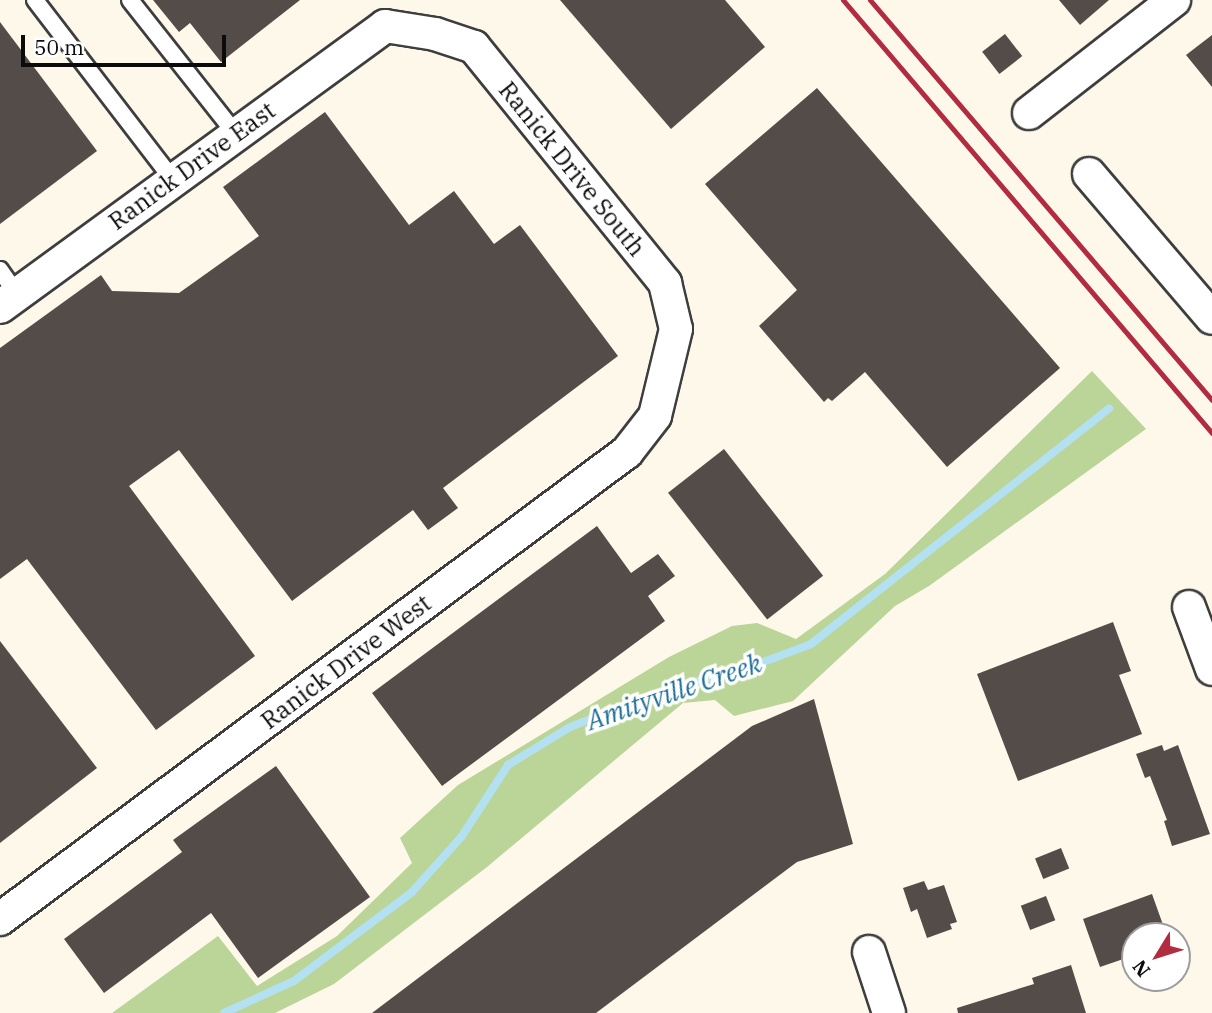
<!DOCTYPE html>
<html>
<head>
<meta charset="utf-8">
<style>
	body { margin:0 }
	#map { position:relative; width:1212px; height:1013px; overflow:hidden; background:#fef8eb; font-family:"IBM Plex Serif",serif }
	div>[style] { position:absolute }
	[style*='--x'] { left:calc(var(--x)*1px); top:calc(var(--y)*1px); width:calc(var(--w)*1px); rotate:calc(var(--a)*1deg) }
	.forest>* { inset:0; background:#bad597 }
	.stream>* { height:8px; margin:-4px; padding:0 4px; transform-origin:4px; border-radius:4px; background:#b3e1f2 }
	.building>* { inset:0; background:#534c48; transform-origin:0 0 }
	.roads { filter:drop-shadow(2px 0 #3e3e3e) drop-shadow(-2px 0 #3e3e3e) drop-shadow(0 2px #3e3e3e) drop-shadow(0 -2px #3e3e3e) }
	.service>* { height:16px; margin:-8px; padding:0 8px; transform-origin:8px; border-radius:8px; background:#fff }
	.minor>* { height:32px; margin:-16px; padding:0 16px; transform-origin:16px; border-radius:16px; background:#fff }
	.rail>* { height:5px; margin:-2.5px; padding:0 2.5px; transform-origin:2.5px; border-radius:2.5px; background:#b22c41 }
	span { translate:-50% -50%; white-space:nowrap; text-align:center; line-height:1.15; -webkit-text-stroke:7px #fff; paint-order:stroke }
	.street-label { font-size:24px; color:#0b0b0b }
	.water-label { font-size:26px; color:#1d6d95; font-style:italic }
	.north { position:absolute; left:1121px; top:922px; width:70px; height:70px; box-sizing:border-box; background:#fff; border:2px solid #9d9d9d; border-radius:50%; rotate:232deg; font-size:19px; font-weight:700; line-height:28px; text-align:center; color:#0b0b0b }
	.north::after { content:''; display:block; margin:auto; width:24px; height:32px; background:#b22c41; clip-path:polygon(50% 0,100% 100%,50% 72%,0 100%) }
	.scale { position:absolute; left:21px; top:35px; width:205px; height:32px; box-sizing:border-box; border:4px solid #0b0b0b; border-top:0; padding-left:9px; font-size:21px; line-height:24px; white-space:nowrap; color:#0b0b0b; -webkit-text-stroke:5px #fff; paint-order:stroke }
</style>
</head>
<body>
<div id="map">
	<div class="forest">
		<i style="clip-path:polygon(1092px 371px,1146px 429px,929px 586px,895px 606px,793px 701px,734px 716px,715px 700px,683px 703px,487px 867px,334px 984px,275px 1013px,112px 1013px,218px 936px,257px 986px,337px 936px,412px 863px,400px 838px,458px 785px,669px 657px,732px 626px,757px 623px,796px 639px,885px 574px)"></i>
	</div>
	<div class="stream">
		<i style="--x:224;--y:1013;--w:77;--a:-24.6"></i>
		<i style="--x:294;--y:981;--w:148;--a:-37"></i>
		<i style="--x:412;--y:892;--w:75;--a:-48.2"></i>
		<i style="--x:462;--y:836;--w:85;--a:-57.1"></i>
		<i style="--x:508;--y:765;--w:73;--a:-31.5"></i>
		<i style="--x:570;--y:727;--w:117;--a:-21.1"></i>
		<i style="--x:679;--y:685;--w:56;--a:-12.3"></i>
		<i style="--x:734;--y:673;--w:82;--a:-20.6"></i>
		<i style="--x:811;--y:644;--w:380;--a:-38.3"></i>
	</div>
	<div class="building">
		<i style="clip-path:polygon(153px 0,300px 0,221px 62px,190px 23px,179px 32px)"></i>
		<i style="clip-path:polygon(560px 0,725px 0,765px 47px,671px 129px)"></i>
		<i style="clip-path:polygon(1059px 0,1109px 0,1080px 25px)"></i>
		<i style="clip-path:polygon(0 22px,97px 151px,0 224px)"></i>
		<i style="left:1005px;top:34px;width:28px;height:29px;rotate:52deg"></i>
		<i style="clip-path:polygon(1212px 35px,1212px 87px,1186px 55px)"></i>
		<i style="clip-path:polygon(817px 88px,1060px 368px,947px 467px,865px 372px,832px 401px,828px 398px,824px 402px,759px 326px,797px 290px,705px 184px)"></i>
		<i style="clip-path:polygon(325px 112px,409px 225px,454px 191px,494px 244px,520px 225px,618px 356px,443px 488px,458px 508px,428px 530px,413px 510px,292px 601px,179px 450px,129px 486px,255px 656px,156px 730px,27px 559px,0 579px,0 348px,101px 275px,112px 291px,179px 293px,259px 236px,223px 187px)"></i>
		<i style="left:724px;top:449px;width:161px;height:71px;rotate:52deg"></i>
		<i style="clip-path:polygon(597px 526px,631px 573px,658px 554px,675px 576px,648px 596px,665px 621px,442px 786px,372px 693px)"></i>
		<i style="clip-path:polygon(1113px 622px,1131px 671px,1119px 675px,1142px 734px,1018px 781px,977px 674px)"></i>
		<i style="clip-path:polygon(0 641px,97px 768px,0 843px)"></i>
		<i style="clip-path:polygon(814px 699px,853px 844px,797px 862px,596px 1013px,372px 1013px,752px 726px)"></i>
		<i style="clip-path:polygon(1162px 745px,1164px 751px,1178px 745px,1210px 834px,1172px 846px,1164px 821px,1167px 820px,1150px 776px,1145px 778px,1136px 754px)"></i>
		<i style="clip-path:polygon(276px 766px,370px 897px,258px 978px,211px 913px,104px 993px,64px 939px,182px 852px,173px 840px)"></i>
		<i style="left:1061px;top:848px;width:22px;height:28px;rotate:68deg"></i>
		<i style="clip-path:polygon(924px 881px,928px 890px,944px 885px,957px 922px,950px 924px,952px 929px,927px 938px,917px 909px,911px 912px,903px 888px)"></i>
		<i style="clip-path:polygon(1152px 894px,1167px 936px,1135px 936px,1135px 955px,1100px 967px,1083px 919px)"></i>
		<i style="left:1046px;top:896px;width:26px;height:27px;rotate:69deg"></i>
		<i style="clip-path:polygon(1071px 965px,1086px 1013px,958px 1013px,957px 1008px,1034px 984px,1032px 978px)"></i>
	</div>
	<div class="roads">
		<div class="service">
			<i style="--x:35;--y:0;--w:227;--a:52.5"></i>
			<i style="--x:130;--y:0;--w:171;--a:51.7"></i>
			<i style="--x:0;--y:270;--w:29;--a:55"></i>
		</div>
		<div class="minor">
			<i style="--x:1029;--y:113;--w:184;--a:-37.9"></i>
			<i style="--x:1089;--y:174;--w:189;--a:49.5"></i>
			<i style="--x:0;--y:307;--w:477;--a:-36.1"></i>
			<i style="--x:385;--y:26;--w:51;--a:9.1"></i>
			<i style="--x:435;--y:34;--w:41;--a:18.4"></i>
			<i style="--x:474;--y:47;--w:304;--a:51"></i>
			<i style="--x:665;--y:283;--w:47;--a:76.6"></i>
			<i style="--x:676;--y:329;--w:89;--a:103.6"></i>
			<i style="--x:655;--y:416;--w:46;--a:127.9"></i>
			<i style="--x:627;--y:452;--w:782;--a:143.32"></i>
			<i style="--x:1189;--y:607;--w:66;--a:69.6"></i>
			<i style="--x:869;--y:952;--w:64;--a:71.8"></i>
		</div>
	</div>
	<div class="rail">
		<i style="--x:843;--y:0;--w:569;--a:49.56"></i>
		<i style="--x:870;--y:0;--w:526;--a:49.47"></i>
	</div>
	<div class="street-label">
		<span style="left:192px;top:166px;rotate:-36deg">Ranick Drive East</span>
		<span style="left:572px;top:169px;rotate:51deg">Ranick Drive South</span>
		<span style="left:346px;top:662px;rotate:-37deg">Ranick Drive West</span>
	</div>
	<div class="water-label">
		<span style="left:674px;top:692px;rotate:-19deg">Amityville Creek</span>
	</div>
	<div class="north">N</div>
	<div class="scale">50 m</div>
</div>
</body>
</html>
